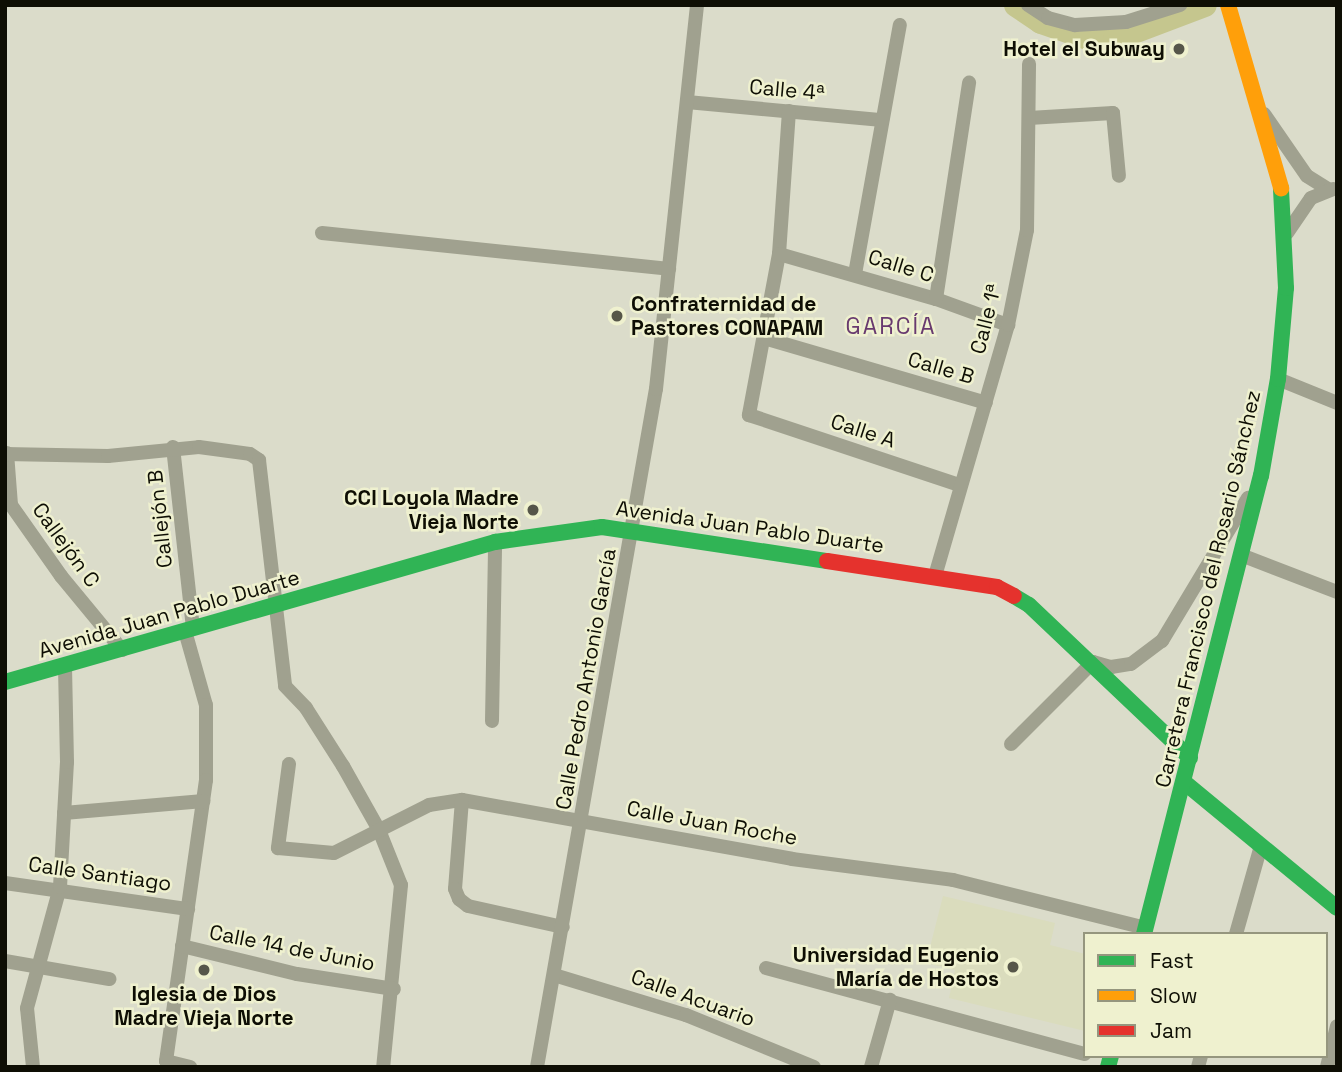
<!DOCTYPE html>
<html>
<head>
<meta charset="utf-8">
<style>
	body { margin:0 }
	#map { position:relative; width:1342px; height:1072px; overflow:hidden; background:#dbdcca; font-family:"Space Grotesk",sans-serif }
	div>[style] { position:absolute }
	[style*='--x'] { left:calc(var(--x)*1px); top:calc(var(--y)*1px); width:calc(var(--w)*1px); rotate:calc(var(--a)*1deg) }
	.built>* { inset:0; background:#dadcbd }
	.river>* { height:24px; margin:-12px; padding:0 12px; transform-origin:12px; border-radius:12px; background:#c5c68e }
	.street>* { height:14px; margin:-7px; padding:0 7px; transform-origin:7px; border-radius:7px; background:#a0a18f }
	.fast>* { height:16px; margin:-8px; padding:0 8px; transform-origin:8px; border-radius:8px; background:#30b455 }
	.slow>* { height:16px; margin:-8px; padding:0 8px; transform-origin:8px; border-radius:8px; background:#ff9f0a }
	.jam>* { height:16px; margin:-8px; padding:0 8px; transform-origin:8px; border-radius:8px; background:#e5322d }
	.dots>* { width:19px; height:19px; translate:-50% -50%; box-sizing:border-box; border:4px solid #eff1cf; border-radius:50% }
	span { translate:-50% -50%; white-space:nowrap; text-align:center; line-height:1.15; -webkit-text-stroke:5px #eff1cf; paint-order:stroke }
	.poi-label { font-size:21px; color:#0e0e04; font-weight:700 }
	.right { translate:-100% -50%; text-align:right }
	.left { translate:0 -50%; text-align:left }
	.street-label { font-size:21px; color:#0e0e04 }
	.neighbourhood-label { font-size:23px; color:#683a6f; letter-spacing:2px }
	.frame { position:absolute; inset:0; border:7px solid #0e0e04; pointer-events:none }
	.legend { position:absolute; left:1083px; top:932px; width:245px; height:126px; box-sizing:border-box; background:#eff1cf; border:2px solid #95967e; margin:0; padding:9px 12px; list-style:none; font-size:21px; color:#0e0e04 }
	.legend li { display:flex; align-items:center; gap:14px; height:35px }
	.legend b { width:35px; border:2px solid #95967e }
</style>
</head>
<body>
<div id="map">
	<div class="built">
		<i style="clip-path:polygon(943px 896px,1055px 923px,1050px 945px,1085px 954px,1085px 1031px,949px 998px,955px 970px,926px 963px)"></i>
	</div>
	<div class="river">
		<i style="--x:1016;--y:5;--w:30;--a:34"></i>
		<i style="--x:1041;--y:22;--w:55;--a:19.1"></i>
		<i style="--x:1093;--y:40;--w:22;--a:-3"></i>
		<i style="--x:1115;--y:39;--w:96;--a:-20.7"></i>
	</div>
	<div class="street">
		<i style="--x:1028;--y:5;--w:24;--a:33"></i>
		<i style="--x:1048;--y:18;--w:28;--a:15"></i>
		<i style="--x:1075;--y:25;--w:51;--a:-3.4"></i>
		<i style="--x:1126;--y:22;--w:57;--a:-17.5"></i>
		<i style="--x:687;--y:102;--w:196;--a:5.3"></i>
		<i style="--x:789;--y:111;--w:143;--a:94"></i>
		<i style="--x:779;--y:254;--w:164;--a:100.6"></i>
		<i style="--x:749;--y:415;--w:222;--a:18.4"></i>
		<i style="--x:1264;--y:114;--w:75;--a:55.3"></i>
		<i style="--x:1307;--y:176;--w:25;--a:32"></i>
		<i style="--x:1029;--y:118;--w:84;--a:-3.4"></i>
		<i style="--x:1113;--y:113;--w:63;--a:84.6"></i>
		<i style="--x:322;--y:233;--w:349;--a:5.9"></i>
		<i style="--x:1287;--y:233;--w:42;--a:-55.6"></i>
		<i style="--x:1311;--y:198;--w:24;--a:-22"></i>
		<i style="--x:779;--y:254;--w:163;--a:16"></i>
		<i style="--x:936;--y:299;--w:77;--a:19.9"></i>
		<i style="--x:855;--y:274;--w:253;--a:-79.8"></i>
		<i style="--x:936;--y:299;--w:219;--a:-81.3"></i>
		<i style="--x:764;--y:338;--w:231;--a:16.3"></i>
		<i style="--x:1278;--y:379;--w:64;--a:22.1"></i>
		<i style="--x:173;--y:447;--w:182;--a:83.7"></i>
		<i style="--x:7;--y:453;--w:52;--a:85.6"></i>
		<i style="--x:11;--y:505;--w:87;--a:54.8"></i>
		<i style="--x:61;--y:576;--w:96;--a:50.5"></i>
		<i style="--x:5;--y:454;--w:103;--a:1.1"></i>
		<i style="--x:108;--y:456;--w:91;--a:-5.6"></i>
		<i style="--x:199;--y:447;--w:51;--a:7.8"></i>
		<i style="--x:250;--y:454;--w:11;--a:34"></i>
		<i style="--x:259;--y:460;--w:227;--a:83.4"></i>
		<i style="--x:285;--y:686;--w:30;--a:46"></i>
		<i style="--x:306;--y:708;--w:69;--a:57.5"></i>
		<i style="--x:343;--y:766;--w:73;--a:60.6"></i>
		<i style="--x:379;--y:830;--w:59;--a:68.2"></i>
		<i style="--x:401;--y:885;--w:183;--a:95.6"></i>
		<i style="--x:1241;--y:555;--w:103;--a:21.1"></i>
		<i style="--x:935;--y:576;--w:261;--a:-73.8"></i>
		<i style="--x:1008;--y:325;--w:97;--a:-78.7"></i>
		<i style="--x:1027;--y:230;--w:166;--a:-89.3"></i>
		<i style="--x:185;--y:631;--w:77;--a:74.2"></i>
		<i style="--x:206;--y:705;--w:75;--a:90"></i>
		<i style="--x:206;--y:780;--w:284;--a:98.1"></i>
		<i style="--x:166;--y:1061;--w:25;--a:14"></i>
		<i style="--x:492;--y:721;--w:179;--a:-89"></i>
		<i style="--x:1011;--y:744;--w:116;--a:-45"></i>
		<i style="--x:1093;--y:662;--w:19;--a:16"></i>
		<i style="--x:1111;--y:667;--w:20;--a:-9"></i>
		<i style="--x:1131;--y:664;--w:39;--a:-37"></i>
		<i style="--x:1162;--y:641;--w:167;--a:-59"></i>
		<i style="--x:289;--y:764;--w:85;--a:97.5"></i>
		<i style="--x:278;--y:848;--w:56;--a:5.1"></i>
		<i style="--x:334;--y:853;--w:106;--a:-26.8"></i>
		<i style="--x:429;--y:805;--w:33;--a:-9"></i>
		<i style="--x:462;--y:800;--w:335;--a:10.1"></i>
		<i style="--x:792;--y:859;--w:162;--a:7.4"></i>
		<i style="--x:953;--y:880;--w:198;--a:14"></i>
		<i style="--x:462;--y:800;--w:89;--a:94.5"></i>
		<i style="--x:455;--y:889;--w:11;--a:68"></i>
		<i style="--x:459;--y:899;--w:11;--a:38"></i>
		<i style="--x:468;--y:906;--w:97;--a:12.5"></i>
		<i style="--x:64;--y:813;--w:140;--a:-4.9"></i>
		<i style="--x:5;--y:883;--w:185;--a:8.1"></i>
		<i style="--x:1236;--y:934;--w:88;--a:-74.2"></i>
		<i style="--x:182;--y:946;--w:118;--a:13.7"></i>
		<i style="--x:297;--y:974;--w:98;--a:8.8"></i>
		<i style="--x:5;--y:961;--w:106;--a:9.8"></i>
		<i style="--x:766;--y:968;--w:330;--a:15.1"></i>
		<i style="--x:554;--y:975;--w:138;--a:16.9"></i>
		<i style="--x:686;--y:1015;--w:138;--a:22.1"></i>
		<i style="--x:33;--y:1067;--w:59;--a:-95.8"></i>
		<i style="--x:27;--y:1008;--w:125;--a:-74.7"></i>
		<i style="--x:60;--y:887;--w:125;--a:-86.8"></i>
		<i style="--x:67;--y:762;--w:96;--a:-91.2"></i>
		<i style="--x:537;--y:1067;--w:688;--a:-80.05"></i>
		<i style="--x:656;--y:389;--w:386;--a:-83.9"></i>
		<i style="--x:871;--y:1067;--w:70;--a:-74.2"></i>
		<i style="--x:1198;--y:1067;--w:11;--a:-75"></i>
		<i style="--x:1327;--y:1067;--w:42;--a:-76.3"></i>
	</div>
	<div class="fast">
		<i style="--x:1014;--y:596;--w:17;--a:31"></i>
		<i style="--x:1029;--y:605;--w:222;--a:43.5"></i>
		<i style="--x:5;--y:682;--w:510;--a:-15.95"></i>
		<i style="--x:495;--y:542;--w:108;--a:-8"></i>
		<i style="--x:602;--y:527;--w:228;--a:8.6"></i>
		<i style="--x:1184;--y:782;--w:198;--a:39.5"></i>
		<i style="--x:1144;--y:934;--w:473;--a:-75.7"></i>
		<i style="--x:1261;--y:476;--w:98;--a:-80.1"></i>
		<i style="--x:1278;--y:379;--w:91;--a:-85"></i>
		<i style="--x:1286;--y:288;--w:100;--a:-92.9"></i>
		<i style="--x:1108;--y:1067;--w:11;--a:-75"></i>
	</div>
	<div class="slow">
		<i style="--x:1228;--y:5;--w:191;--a:73.8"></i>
	</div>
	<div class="jam">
		<i style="--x:827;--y:561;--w:172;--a:8.7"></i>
		<i style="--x:997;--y:587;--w:19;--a:28"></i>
	</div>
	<div class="dots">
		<i style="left:1179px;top:49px;background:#565649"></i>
		<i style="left:617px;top:316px;background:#565649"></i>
		<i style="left:533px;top:510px;background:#565649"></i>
		<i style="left:1013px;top:967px;background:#565649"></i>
		<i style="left:204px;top:970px;background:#565649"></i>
	</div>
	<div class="poi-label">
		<span class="right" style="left:1165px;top:49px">Hotel el Subway</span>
		<span class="left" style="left:631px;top:316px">Confraternidad de<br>Pastores CONAPAM</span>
		<span class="right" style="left:519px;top:510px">CCI Loyola Madre<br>Vieja Norte</span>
		<span class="right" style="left:999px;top:967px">Universidad Eugenio<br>María de Hostos</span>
		<span style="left:204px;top:1006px">Iglesia de Dios<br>Madre Vieja Norte</span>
	</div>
	<div class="street-label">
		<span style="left:787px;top:90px;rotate:5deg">Calle 4ª</span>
		<span style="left:901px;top:266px;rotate:17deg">Calle C</span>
		<span style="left:986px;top:319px;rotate:-76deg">Calle 1ª</span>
		<span style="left:941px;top:368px;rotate:16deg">Calle B</span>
		<span style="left:863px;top:431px;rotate:18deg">Calle A</span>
		<span style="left:160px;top:519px;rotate:-96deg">Callejón B</span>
		<span style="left:750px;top:527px;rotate:8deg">Avenida Juan Pablo Duarte</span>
		<span style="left:66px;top:545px;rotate:54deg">Callejón C</span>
		<span style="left:1208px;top:589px;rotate:-77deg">Carretera Francisco del Rosario Sánchez</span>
		<span style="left:169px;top:614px;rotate:-16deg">Avenida Juan Pablo Duarte</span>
		<span style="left:586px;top:679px;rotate:-80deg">Calle Pedro Antonio García</span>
		<span style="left:712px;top:823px;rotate:10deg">Calle Juan Roche</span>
		<span style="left:100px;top:874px;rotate:8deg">Calle Santiago</span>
		<span style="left:292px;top:948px;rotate:11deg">Calle 14 de Junio</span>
		<span style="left:693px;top:998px;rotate:20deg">Calle Acuario</span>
	</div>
	<div class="neighbourhood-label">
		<span style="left:891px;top:326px">GARCÍA</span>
	</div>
	<div class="frame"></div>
	<ul class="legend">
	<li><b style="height:9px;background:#30b455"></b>Fast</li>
	<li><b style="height:9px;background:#ff9f0a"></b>Slow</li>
	<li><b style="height:9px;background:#e5322d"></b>Jam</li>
	</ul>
</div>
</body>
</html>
